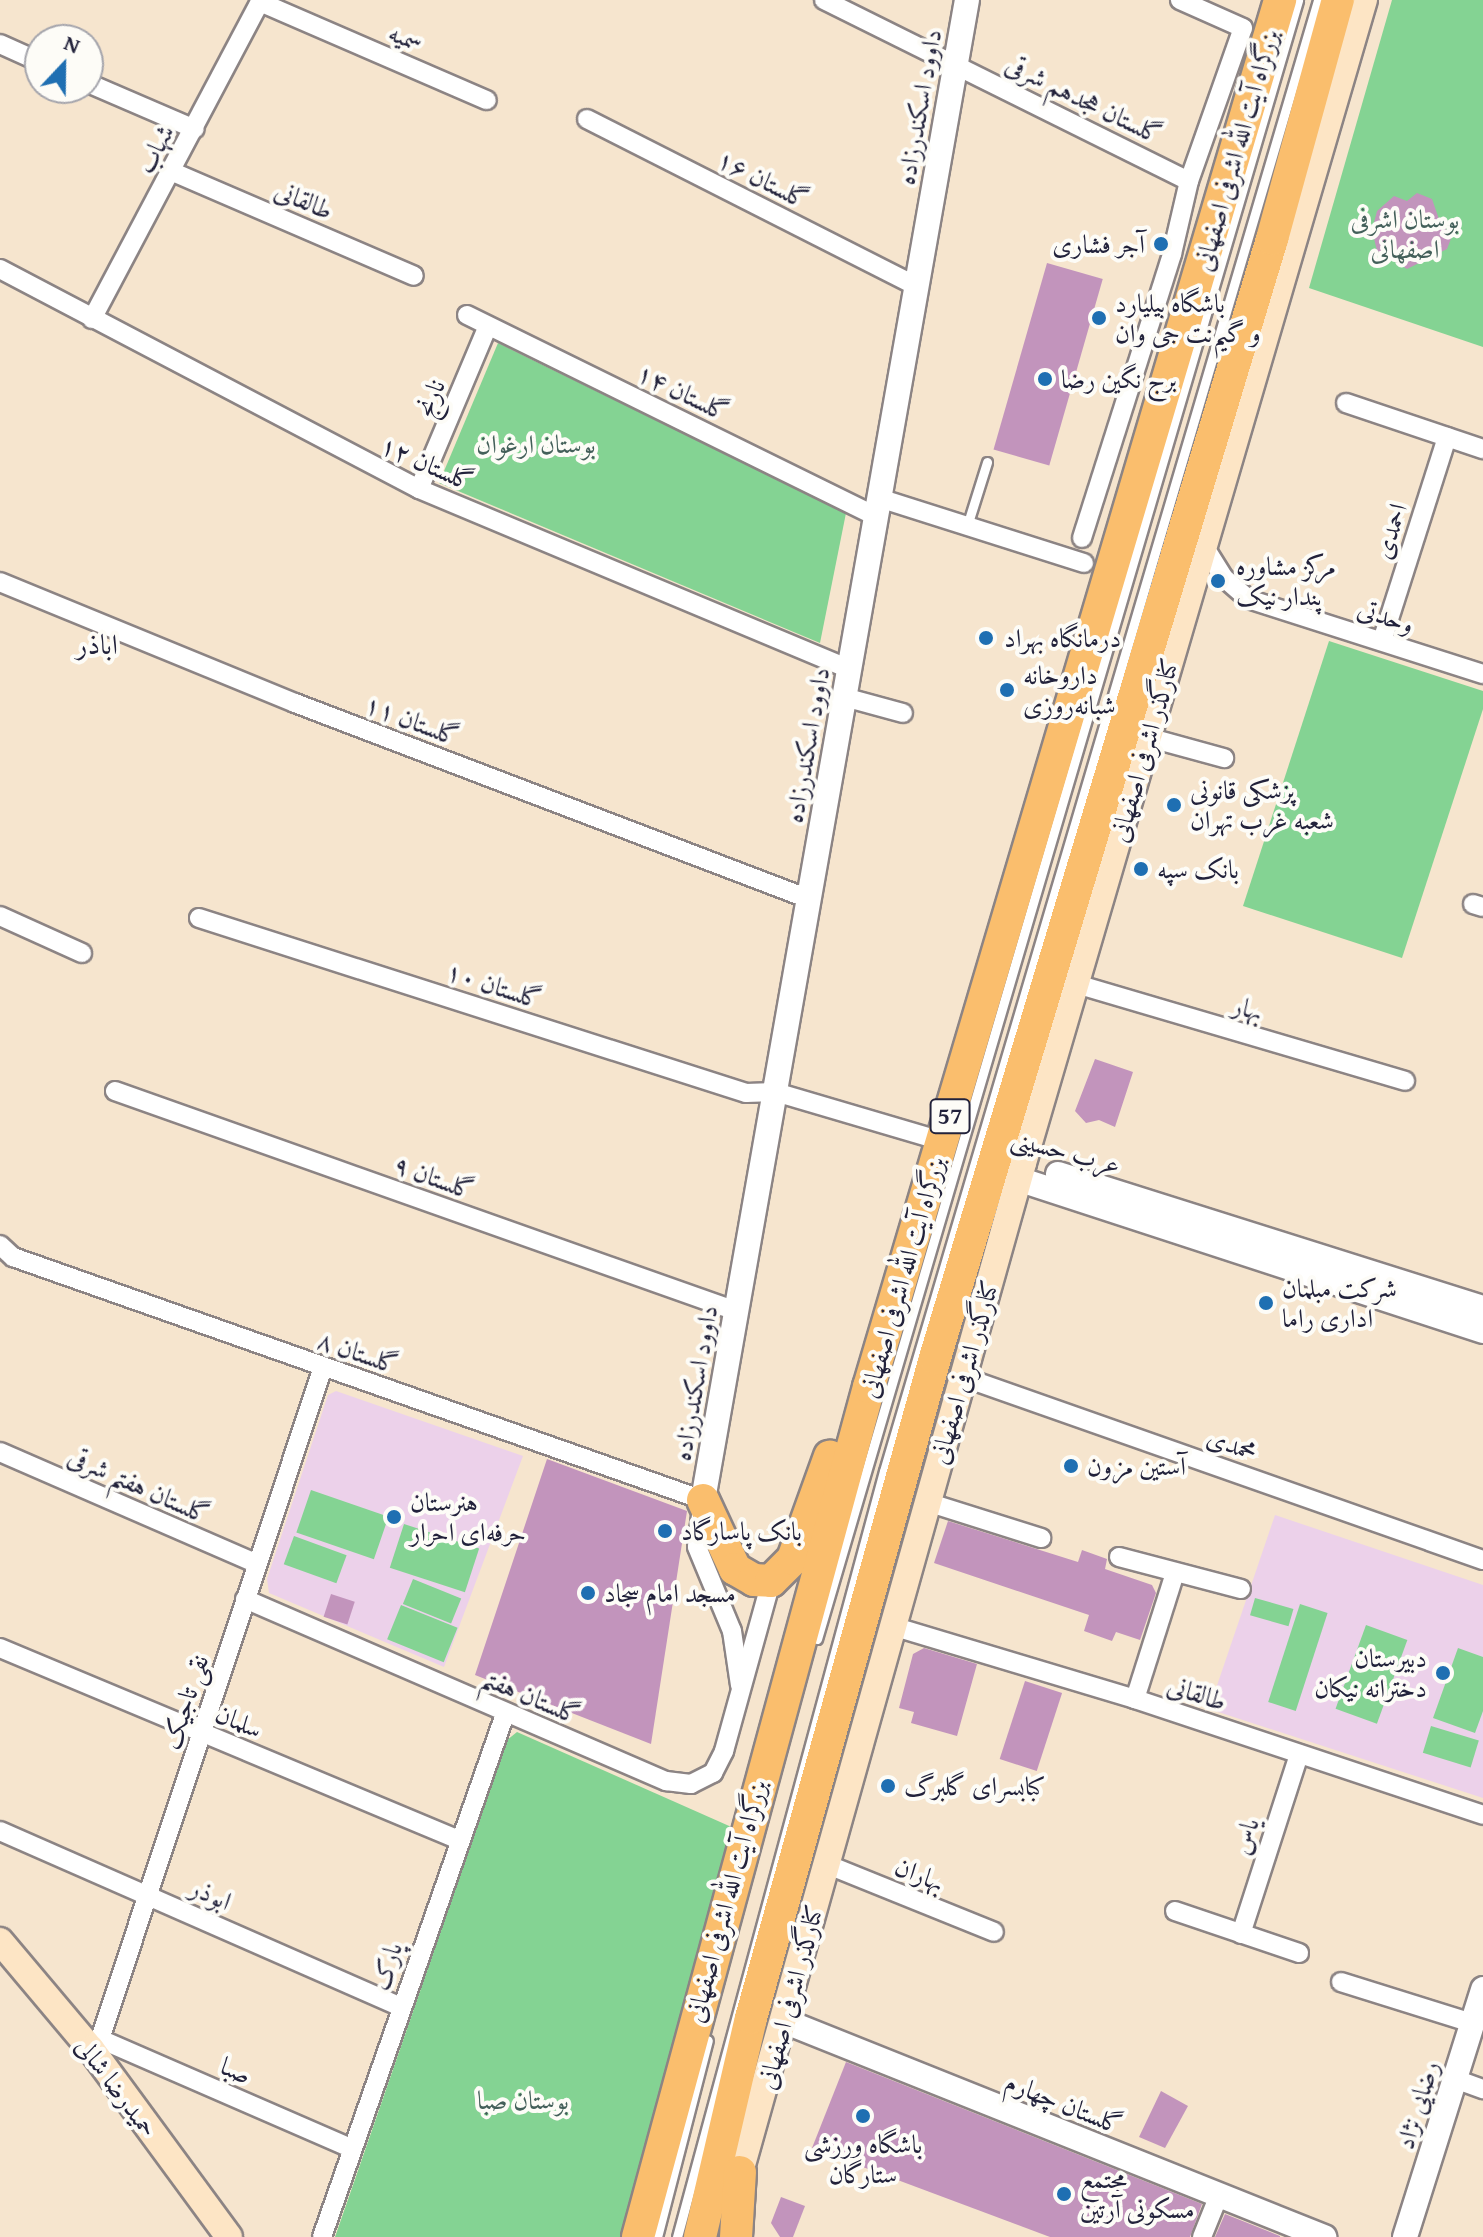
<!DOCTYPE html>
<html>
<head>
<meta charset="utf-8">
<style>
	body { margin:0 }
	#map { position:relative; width:1483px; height:2237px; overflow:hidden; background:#f6e5ce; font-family:"Gentium Book Plus",Amiri,serif }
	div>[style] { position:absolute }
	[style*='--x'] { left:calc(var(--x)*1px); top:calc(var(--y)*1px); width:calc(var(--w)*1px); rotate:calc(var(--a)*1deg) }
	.built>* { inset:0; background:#ecd1ea }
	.green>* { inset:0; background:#84d393; transform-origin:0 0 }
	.building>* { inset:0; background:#c294bc; transform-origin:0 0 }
	.roads { filter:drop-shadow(2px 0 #8c8484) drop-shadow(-2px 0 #8c8484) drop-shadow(0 2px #8c8484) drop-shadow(0 -2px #8c8484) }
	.service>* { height:9px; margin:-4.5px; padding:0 4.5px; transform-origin:4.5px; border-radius:4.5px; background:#fff }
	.minor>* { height:18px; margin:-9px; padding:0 9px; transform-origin:9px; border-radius:9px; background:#fff }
	.tertiary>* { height:24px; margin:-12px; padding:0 12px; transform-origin:12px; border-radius:12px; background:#fff }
	.secondary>* { height:26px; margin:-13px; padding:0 13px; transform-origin:13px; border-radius:13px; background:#fde5c5 }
	.trunk>* { height:32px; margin:-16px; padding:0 16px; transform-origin:16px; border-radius:16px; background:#fabe6d }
	.dots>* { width:22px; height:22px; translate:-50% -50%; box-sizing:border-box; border:4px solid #fdfcf7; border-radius:50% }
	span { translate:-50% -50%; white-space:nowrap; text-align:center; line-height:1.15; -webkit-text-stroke:8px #fdfcf7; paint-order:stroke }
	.shield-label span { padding:2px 6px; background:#fdfcf7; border:2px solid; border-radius:6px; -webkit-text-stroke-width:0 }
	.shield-label { font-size:24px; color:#22223b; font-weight:700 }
	.street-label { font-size:26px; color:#22223b }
	.park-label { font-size:26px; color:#44605a }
	.poi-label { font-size:26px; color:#22223b }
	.right { translate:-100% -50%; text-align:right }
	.left { translate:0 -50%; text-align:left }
	.neighbourhood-label { font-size:28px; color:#22223b }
	.north { position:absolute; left:24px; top:24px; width:80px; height:80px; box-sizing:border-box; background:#fdfcf7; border:2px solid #a5a5ac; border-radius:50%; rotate:22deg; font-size:22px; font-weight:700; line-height:32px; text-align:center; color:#22223b }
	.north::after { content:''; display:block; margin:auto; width:28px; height:36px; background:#1f6fb2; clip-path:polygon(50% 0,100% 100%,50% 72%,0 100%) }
</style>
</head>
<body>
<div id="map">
	<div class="built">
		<i style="clip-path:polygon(336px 1391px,523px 1456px,444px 1667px,269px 1593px,267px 1579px,328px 1395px)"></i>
		<i style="clip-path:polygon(1275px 1515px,1483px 1585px,1483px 1798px,1209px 1709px)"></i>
	</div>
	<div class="green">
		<i style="clip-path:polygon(1392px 0,1483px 0,1483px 347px,1309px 288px)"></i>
		<i style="clip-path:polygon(498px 343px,846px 513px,820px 643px,439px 483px)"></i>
		<i style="clip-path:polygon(1329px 641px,1483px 691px,1483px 709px,1402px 958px,1243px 906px)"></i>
		<i style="left:311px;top:1490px;width:82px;height:45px;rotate:19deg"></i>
		<i style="left:404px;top:1524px;width:79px;height:46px;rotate:18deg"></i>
		<i style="left:294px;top:1536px;width:56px;height:30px;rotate:20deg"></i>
		<i style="left:413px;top:1579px;width:52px;height:27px;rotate:22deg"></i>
		<i style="left:1255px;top:1598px;width:40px;height:18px;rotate:16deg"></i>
		<i style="left:1300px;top:1604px;width:29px;height:103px;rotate:18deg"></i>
		<i style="left:401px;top:1605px;width:61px;height:37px;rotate:22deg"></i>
		<i style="left:1366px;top:1625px;width:44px;height:89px;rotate:20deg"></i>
		<i style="clip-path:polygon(1458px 1648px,1483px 1657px,1483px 1711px,1475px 1733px,1433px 1718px)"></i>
		<i style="left:1431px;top:1726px;width:50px;height:28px;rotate:17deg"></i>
		<i style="clip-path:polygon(517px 1732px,736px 1829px,624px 2237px,335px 2237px,507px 1740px)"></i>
	</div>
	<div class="building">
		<i style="clip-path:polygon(1417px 193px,1432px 199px,1440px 222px,1452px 236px,1447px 249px,1407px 269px,1377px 251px,1372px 230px,1377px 211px,1394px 196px,1407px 201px)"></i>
		<i style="left:1047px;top:263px;width:58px;height:194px;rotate:16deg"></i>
		<i style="clip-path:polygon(1095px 1059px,1133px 1072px,1115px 1127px,1099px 1120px,1086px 1123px,1075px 1111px)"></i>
		<i style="clip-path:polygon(547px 1459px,687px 1511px,651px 1744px,475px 1675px)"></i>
		<i style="clip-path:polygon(948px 1521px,1078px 1562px,1082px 1550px,1107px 1559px,1105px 1569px,1152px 1585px,1156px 1593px,1140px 1640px,1116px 1632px,1112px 1641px,1084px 1631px,1089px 1615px,934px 1563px)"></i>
		<i style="left:331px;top:1594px;width:25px;height:24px;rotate:18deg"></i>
		<i style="clip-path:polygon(924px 1648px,977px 1664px,957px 1736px,911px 1723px,914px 1712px,899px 1708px,913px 1654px)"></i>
		<i style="left:1025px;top:1681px;width:39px;height:82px;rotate:18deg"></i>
		<i style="clip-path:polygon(846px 2062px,1202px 2204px,1190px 2237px,1050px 2237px,812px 2148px)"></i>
		<i style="clip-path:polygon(1161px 2091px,1188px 2106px,1165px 2148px,1139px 2137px)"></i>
		<i style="clip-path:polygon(781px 2197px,805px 2206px,793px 2237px,780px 2237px,771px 2223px)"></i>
		<i style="clip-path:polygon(1225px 2214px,1280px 2236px,1280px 2237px,1215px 2237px)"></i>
	</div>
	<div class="roads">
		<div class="service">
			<i style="--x:967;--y:526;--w:67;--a:-72.6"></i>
			<i style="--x:817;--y:1639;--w:1708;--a:-73.64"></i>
			<i style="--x:657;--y:2237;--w:203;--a:-75.5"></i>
			<i style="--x:677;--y:2237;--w:793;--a:-74.88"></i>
			<i style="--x:884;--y:1471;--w:1534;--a:-73.56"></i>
		</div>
		<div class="minor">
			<i style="--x:824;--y:0;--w:407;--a:26.4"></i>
			<i style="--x:260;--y:2;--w:247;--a:23.4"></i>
			<i style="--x:0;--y:44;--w:44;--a:24.2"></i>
			<i style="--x:88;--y:83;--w:116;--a:23.3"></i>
			<i style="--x:587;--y:119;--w:369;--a:26.9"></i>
			<i style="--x:173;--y:172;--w:262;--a:23.3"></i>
			<i style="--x:0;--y:269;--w:473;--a:27.7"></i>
			<i style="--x:419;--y:489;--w:466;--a:22.7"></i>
			<i style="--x:467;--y:315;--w:456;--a:26.2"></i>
			<i style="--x:92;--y:319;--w:361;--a:-62.1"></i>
			<i style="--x:1346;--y:403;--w:145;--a:18.6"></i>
			<i style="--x:419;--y:489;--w:177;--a:-67.1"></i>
			<i style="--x:879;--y:498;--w:215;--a:17.6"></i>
			<i style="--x:1082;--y:538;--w:298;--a:-72.4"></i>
			<i style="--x:1172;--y:254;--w:75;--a:-76.9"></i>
			<i style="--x:1189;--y:181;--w:162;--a:-70.6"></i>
			<i style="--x:1243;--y:28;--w:69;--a:-156"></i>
			<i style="--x:1204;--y:546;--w:36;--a:58"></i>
			<i style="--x:1223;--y:577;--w:33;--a:41"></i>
			<i style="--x:1248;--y:599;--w:247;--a:17.7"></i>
			<i style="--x:0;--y:582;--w:319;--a:22.3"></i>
			<i style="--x:295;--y:703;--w:550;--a:20.87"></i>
			<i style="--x:1382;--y:641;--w:214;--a:-72.3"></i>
			<i style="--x:844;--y:697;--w:61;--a:15.2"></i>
			<i style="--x:1147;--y:737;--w:80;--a:15.3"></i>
			<i style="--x:1473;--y:904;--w:10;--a:17"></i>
			<i style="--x:0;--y:916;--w:90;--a:24.3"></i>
			<i style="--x:199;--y:918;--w:574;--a:17.74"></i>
			<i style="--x:746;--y:1093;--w:29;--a:-2"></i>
			<i style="--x:775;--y:1092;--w:174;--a:16.4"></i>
			<i style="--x:1076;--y:984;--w:343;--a:16.4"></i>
			<i style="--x:115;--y:1091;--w:659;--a:19.51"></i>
			<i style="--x:0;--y:1245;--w:18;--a:43"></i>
			<i style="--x:13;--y:1257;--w:732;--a:19.4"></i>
			<i style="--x:703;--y:1500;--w:47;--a:97.3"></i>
			<i style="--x:697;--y:1547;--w:91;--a:67.4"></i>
			<i style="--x:732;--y:1631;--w:55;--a:81.6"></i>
			<i style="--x:963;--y:1377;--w:551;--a:19.39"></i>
			<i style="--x:0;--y:1452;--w:280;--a:23.5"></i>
			<i style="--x:927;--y:1502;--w:120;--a:17.5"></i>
			<i style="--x:1119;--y:1557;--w:126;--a:14.7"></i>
			<i style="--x:245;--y:1599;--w:459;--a:23.4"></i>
			<i style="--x:666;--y:1781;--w:25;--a:7"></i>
			<i style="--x:691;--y:1784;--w:25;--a:-27"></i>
			<i style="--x:713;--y:1773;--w:25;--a:-63"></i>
			<i style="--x:724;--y:1751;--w:176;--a:-74.5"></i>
			<i style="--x:892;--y:1626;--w:254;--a:16.7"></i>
			<i style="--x:1135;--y:1699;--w:367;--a:18.4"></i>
			<i style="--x:0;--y:1648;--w:497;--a:22.7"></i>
			<i style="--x:1135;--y:1699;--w:132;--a:-72.4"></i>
			<i style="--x:0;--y:1831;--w:437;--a:23.7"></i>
			<i style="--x:826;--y:1864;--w:181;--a:22"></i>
			<i style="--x:1175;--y:1911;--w:131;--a:18.7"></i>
			<i style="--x:1241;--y:1934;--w:189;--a:-72.1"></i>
			<i style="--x:1341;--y:1982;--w:137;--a:17.4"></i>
			<i style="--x:100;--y:2039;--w:274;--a:23.5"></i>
			<i style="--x:91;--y:2049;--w:13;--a:-48"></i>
			<i style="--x:100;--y:2039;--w:708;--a:-71.64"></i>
			<i style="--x:1455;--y:2079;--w:30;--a:20"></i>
			<i style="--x:322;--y:2237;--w:554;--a:-70.71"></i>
			<i style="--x:1202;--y:2237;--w:45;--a:-68"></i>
		</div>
		<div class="tertiary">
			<i style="--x:1004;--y:1169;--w:17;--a:36"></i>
			<i style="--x:1018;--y:1179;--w:489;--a:18.1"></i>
			<i style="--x:1058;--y:1174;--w:446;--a:17.5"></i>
			<i style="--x:703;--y:1500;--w:1523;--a:-80.02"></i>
			<i style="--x:784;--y:2021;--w:582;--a:21.8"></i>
			<i style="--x:1405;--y:2237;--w:260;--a:-72.5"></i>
		</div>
		<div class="secondary">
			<i style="--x:0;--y:1941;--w:141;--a:49.9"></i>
			<i style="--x:91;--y:2049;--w:233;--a:53.7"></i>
			<i style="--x:730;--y:2188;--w:19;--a:-58"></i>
			<i style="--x:740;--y:2172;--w:1048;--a:-74.33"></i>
			<i style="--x:1023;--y:1163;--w:1212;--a:-73.66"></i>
		</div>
		<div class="trunk">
			<i style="--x:703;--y:1500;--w:76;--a:65.1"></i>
			<i style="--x:735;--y:1569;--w:22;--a:30"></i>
			<i style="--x:754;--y:1580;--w:17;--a:3"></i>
			<i style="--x:771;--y:1581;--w:31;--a:-45"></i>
			<i style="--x:793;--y:1559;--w:109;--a:-70.2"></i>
			<i style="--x:638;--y:2237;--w:881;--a:-74.8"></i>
			<i style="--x:869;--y:1387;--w:1447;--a:-73.49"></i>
			<i style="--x:700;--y:2237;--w:225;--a:-76.9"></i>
			<i style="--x:751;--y:2018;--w:685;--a:-74.42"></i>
			<i style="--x:935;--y:1358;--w:1169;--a:-73.24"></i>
			<i style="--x:1272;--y:239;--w:248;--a:-74.6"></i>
			<i style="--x:736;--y:2237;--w:65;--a:-86.5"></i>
		</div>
	</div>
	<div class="dots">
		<i style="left:1161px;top:244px;background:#1f6fb2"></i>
		<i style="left:1099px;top:318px;background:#1f6fb2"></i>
		<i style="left:1045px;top:379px;background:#1f6fb2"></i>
		<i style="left:1218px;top:581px;background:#1f6fb2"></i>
		<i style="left:986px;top:638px;background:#1f6fb2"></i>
		<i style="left:1007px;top:690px;background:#1f6fb2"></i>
		<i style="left:1174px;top:805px;background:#1f6fb2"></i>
		<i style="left:1141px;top:869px;background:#1f6fb2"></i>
		<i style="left:1266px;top:1303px;background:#1f6fb2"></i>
		<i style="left:1071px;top:1466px;background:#1f6fb2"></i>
		<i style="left:394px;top:1517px;background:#1f6fb2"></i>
		<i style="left:665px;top:1531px;background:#1f6fb2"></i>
		<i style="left:588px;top:1593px;background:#1f6fb2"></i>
		<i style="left:1443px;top:1673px;background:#1f6fb2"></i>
		<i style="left:888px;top:1786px;background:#1f6fb2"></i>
		<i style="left:863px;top:2116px;background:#1f6fb2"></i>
		<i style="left:1064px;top:2194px;background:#1f6fb2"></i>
	</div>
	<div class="shield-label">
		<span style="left:950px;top:1116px">57</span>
	</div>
	<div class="street-label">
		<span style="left:406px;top:37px;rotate:23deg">سمیه</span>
		<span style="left:1084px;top:99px;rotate:26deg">گلستان هجدهم شرقی</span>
		<span style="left:919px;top:107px;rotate:-80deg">داوود اسکندرزاده</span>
		<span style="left:155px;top:149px;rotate:-63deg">شهاب</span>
		<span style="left:1236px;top:150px;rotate:-74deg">بزرگراه آیت الله اشرفی اصفهانی</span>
		<span style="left:763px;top:179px;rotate:27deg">گلستان ۱۶</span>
		<span style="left:304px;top:200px;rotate:23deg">طالقانی</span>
		<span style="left:683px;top:392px;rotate:26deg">گلستان ۱۴</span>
		<span style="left:430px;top:398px;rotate:-67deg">نارنج</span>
		<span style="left:427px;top:463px;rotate:24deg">گلستان ۱۲</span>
		<span style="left:1390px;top:531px;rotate:-72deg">احمدی</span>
		<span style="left:1386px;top:616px;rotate:18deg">وحدتی</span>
		<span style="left:412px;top:720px;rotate:21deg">گلستان ۱۱</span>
		<span style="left:807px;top:745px;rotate:-80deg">داوود اسکندرزاده</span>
		<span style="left:1144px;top:750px;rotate:-74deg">کنارگذر اشرفی اصفهانی</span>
		<span style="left:494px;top:985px;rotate:18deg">گلستان ۱۰</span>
		<span style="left:1248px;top:1008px;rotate:16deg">بهار</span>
		<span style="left:1066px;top:1151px;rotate:15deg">عرب حسینی</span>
		<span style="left:434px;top:1177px;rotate:20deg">گلستان ۹</span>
		<span style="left:902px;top:1277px;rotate:-74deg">بزرگراه آیت الله اشرفی اصفهانی</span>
		<span style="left:358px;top:1352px;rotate:19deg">گلستان ٨</span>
		<span style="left:964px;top:1372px;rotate:-74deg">کنارگذر اشرفی اصفهانی</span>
		<span style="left:695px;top:1383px;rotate:-80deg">داوود اسکندرزاده</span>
		<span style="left:1232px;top:1444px;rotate:19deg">محمدی</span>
		<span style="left:139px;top:1485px;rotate:24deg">گلستان هفتم شرقی</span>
		<span style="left:1197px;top:1693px;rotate:18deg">طالقانی</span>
		<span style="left:531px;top:1696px;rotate:23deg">گلستان هفتم</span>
		<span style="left:185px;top:1702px;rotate:-72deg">نقی تاجیک</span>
		<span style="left:239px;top:1721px;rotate:23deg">سلمان</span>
		<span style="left:1245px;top:1836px;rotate:-72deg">یاس</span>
		<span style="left:920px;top:1874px;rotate:22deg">بهاران</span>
		<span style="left:211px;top:1894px;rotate:24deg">ابوذر</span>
		<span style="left:726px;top:1901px;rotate:-75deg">بزرگراه آیت الله اشرفی اصفهانی</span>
		<span style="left:386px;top:1966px;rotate:-71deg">پارک</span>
		<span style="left:790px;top:1997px;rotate:-75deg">کنارگذر اشرفی اصفهانی</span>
		<span style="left:236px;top:2070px;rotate:23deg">صبا</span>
		<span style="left:117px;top:2087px;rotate:53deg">حمیدرضا شالی</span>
		<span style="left:1064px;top:2103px;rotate:22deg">گلستان چهارم</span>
		<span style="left:1417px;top:2105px;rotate:-73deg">رضایی نژاد</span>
	</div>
	<div class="park-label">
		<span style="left:1405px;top:234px">بوستان اشرفی<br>اصفهانی</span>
		<span style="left:536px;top:444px">بوستان ارغوان</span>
		<span style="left:523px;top:2100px">بوستان صبا</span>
	</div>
	<div class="poi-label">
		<span class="right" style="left:1145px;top:244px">آجر فشاری</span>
		<span class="left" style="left:1115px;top:318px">باشگاه بیلیارد<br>و گیم‌نت جی وان</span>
		<span class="left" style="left:1061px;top:379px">برج نگین رضا</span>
		<span class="left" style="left:1236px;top:581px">مرکز مشاوره<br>پندار نیک</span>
		<span class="left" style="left:1004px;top:638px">درمانگاه بهراد</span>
		<span class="left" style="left:1023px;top:690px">داروخانه<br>شبانه‌روزی</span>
		<span class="left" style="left:1190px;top:805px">پزشکی قانونی<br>شعبه غرب تهران</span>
		<span class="left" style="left:1157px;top:869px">بانک سپه</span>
		<span class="left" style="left:1282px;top:1303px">شرکت مبلمان<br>اداری راما</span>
		<span class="left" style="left:1087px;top:1466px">آستین مزون</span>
		<span class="left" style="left:410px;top:1517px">هنرستان<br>حرفه‌ای احرار</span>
		<span class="left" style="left:681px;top:1531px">بانک پاسارگاد</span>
		<span class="left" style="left:604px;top:1593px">مسجد امام سجاد</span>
		<span class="right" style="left:1427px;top:1673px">دبیرستان<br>دخترانه نیکان</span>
		<span class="left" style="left:904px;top:1786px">کبابسرای گلبرگ</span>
		<span style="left:863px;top:2159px">باشگاه ورزشی<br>ستارگان</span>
		<span class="left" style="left:1080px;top:2194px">مجتمع<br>مسکونی آرتین</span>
	</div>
	<div class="neighbourhood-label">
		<span style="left:97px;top:644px">اباذر</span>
	</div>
	<div class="north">N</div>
</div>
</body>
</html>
